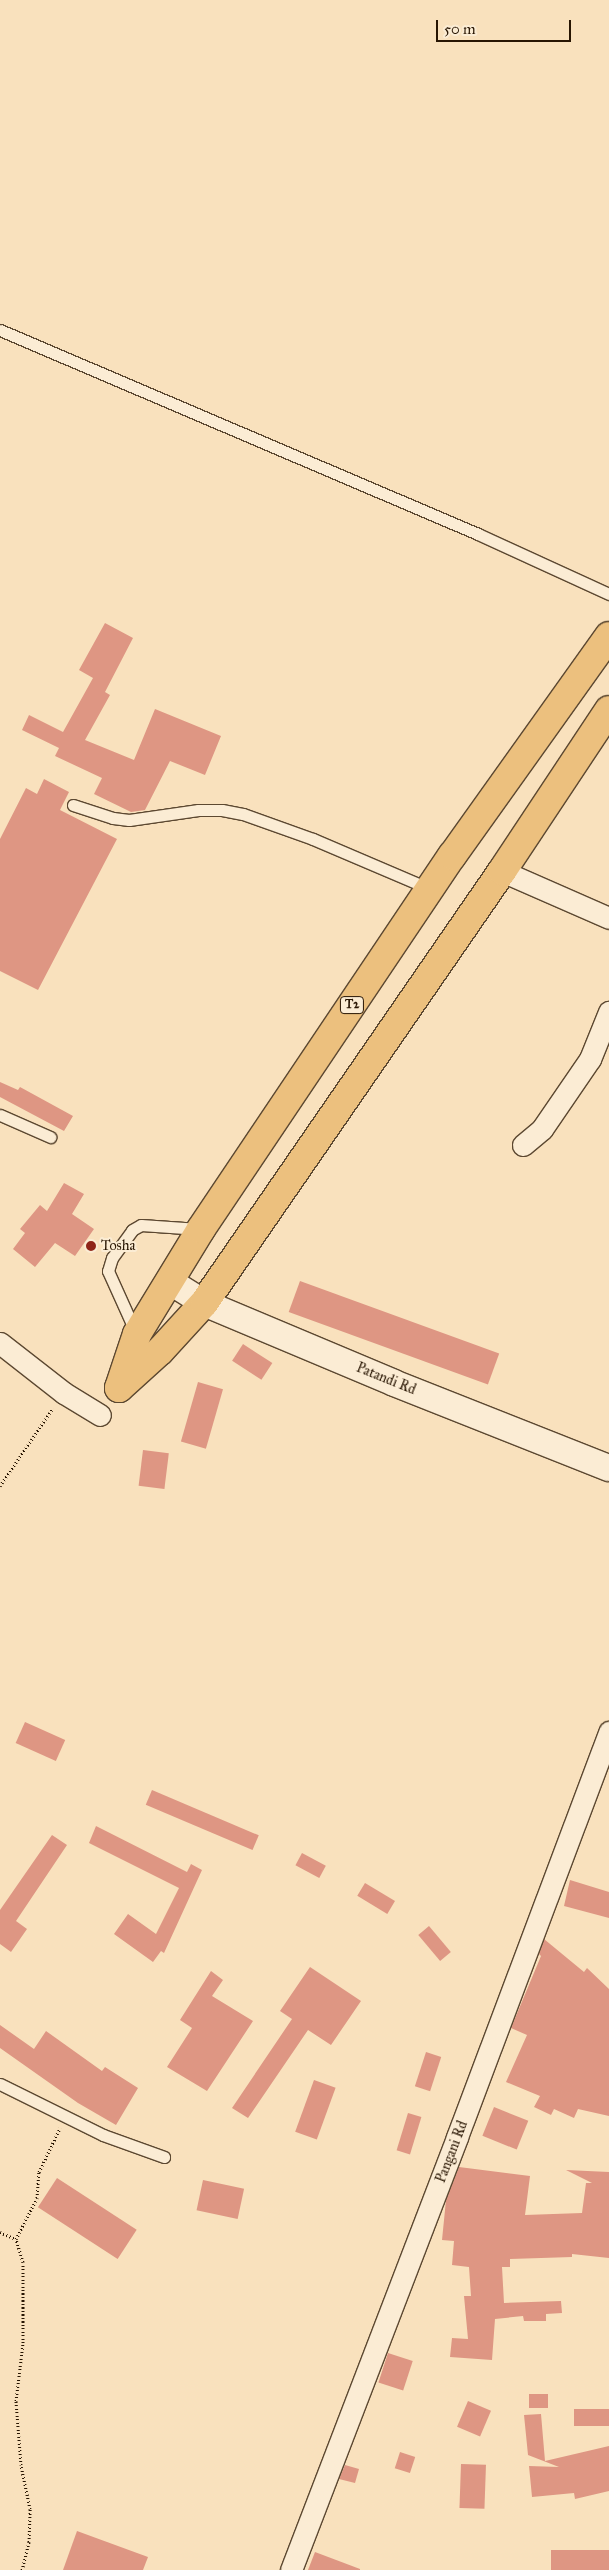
<!DOCTYPE html>
<html>
<head>
<meta charset="utf-8">
<style>
	body { margin:0 }
	#map { position:relative; width:609px; height:2570px; overflow:hidden; background:#f9e1bd; font-family:"IM FELL Great Primer",serif }
	div>[style] { position:absolute }
	[style*='--x'] { left:calc(var(--x)*1px); top:calc(var(--y)*1px); width:calc(var(--w)*1px); rotate:calc(var(--a)*1deg) }
	.building>* { inset:0; background:#de9683; transform-origin:0 0 }
	.path>* { height:3px; margin-top:-1.5px; transform-origin:0; background:repeating-linear-gradient(90deg,#281502 0 1px,transparent 0 3.5px) }
	.roads { filter:drop-shadow(1px 0 #5c4831) drop-shadow(-1px 0 #5c4831) drop-shadow(0 1px #5c4831) drop-shadow(0 -1px #5c4831) }
	.service>* { height:11px; margin:-5.5px; padding:0 5.5px; transform-origin:5.5px; border-radius:5.5px; background:#fbecd4 }
	.minor>* { height:21px; margin:-10.5px; padding:0 10.5px; transform-origin:10.5px; border-radius:10.5px; background:#fbecd4 }
	.tertiary>* { height:26px; margin:-13px; padding:0 13px; transform-origin:13px; border-radius:13px; background:#fbecd4 }
	.trunk>* { height:28px; margin:-14px; padding:0 14px; transform-origin:14px; border-radius:14px; background:#ecc07e }
	.dots>* { width:14px; height:14px; translate:-50% -50%; box-sizing:border-box; border:2px solid #fbecd4; border-radius:50% }
	span { translate:-50% -50%; white-space:nowrap; text-align:center; line-height:1.15; -webkit-text-stroke:4px #fbecd4; paint-order:stroke }
	.shield-label span { padding:1px 4px; background:#fbecd4; border:1px solid; border-radius:4px; -webkit-text-stroke-width:0 }
	.shield-label { font-size:12px; color:#281502; font-weight:700 }
	.poi-label { font-size:14px; color:#281502 }
	.left { translate:0 -50%; text-align:left }
	.street-label { font-size:14px; color:#281502 }
	.scale { position:absolute; left:436px; top:20px; width:135px; height:22px; box-sizing:border-box; border:2px solid #281502; border-top:0; padding-left:6px; font-size:15px; line-height:18px; white-space:nowrap; color:#281502; -webkit-text-stroke:4px #fbecd4; paint-order:stroke }
</style>
</head>
<body>
<div id="map">
	<div class="building">
		<i style="clip-path:polygon(105px 623px,133px 638px,105px 692px,110px 695px,85px 740px,134px 760px,155px 709px,221px 736px,205px 775px,170px 761px,145px 810px,131px 812px,94px 794px,102px 778px,55px 756px,59px 748px,22px 730px,29px 715px,63px 732px,93px 678px,79px 670px)"></i>
		<i style="clip-path:polygon(44px 779px,69px 792px,60px 810px,117px 839px,38px 990px,0 971px,0 839px,26px 788px,37px 794px)"></i>
		<i style="clip-path:polygon(0 1082px,18px 1090px,20px 1087px,73px 1116px,64px 1131px,0 1097px)"></i>
		<i style="clip-path:polygon(64px 1183px,84px 1194px,72px 1214px,94px 1229px,75px 1256px,55px 1243px,35px 1267px,13px 1249px,25px 1233px,20px 1229px,40px 1205px,47px 1211px)"></i>
		<i style="left:300px;top:1281px;width:212px;height:33px;rotate:20deg"></i>
		<i style="left:243px;top:1344px;width:35px;height:20px;rotate:33deg"></i>
		<i style="left:198px;top:1382px;width:26px;height:62px;rotate:16deg"></i>
		<i style="left:143px;top:1450px;width:26px;height:36px;rotate:7deg"></i>
		<i style="left:25px;top:1722px;width:44px;height:23px;rotate:24deg"></i>
		<i style="left:152px;top:1790px;width:116px;height:16px;rotate:23deg"></i>
		<i style="clip-path:polygon(96px 1826px,187px 1872px,191px 1864px,202px 1870px,164px 1953px,161px 1951px,153px 1962px,114px 1934px,128px 1914px,156px 1934px,179px 1888px,89px 1843px)"></i>
		<i style="clip-path:polygon(52px 1835px,67px 1845px,16px 1921px,27px 1929px,11px 1952px,0 1944px,0 1910px)"></i>
		<i style="left:302px;top:1853px;width:27px;height:14px;rotate:28deg"></i>
		<i style="clip-path:polygon(570px 1880px,609px 1892px,609px 1918px,564px 1906px)"></i>
		<i style="left:365px;top:1883px;width:35px;height:15px;rotate:31deg"></i>
		<i style="left:429px;top:1926px;width:34px;height:14px;rotate:50deg"></i>
		<i style="clip-path:polygon(544px 1939px,584px 1972px,587px 1968px,609px 1989px,609px 2116px,578px 2109px,574px 2118px,554px 2109px,551px 2115px,534px 2107px,540px 2096px,506px 2082px,527px 2035px,511px 2028px,541px 1956px,539px 1954px)"></i>
		<i style="clip-path:polygon(310px 1967px,361px 2001px,331px 2045px,308px 2030px,248px 2118px,232px 2108px,292px 2019px,280px 2011px)"></i>
		<i style="clip-path:polygon(211px 1971px,223px 1980px,212px 1996px,253px 2021px,207px 2091px,167px 2067px,192px 2028px,180px 2020px)"></i>
		<i style="clip-path:polygon(0 2025px,34px 2049px,46px 2031px,102px 2071px,105px 2067px,138px 2088px,116px 2125px,78px 2103px,0 2048px)"></i>
		<i style="left:426px;top:2052px;width:16px;height:36px;rotate:18deg"></i>
		<i style="left:314px;top:2080px;width:23px;height:55px;rotate:20deg"></i>
		<i style="left:494px;top:2107px;width:37px;height:31px;rotate:22deg"></i>
		<i style="left:408px;top:2113px;width:14px;height:39px;rotate:17deg"></i>
		<i style="clip-path:polygon(459px 2167px,530px 2176px,525px 2215px,582px 2213px,586px 2183px,592px 2183px,566px 2170px,609px 2172px,609px 2258px,572px 2254px,572px 2257px,510px 2259px,510px 2267px,502px 2267px,504px 2303px,561px 2301px,562px 2313px,546px 2314px,546px 2321px,524px 2321px,523px 2316px,495px 2319px,492px 2360px,450px 2357px,452px 2338px,468px 2339px,464px 2296px,471px 2296px,469px 2267px,452px 2265px,454px 2241px,442px 2240px,446px 2200px)"></i>
		<i style="left:57px;top:2178px;width:95px;height:35px;rotate:33deg"></i>
		<i style="left:203px;top:2180px;width:42px;height:31px;rotate:12deg"></i>
		<i style="left:388px;top:2353px;width:26px;height:31px;rotate:18deg"></i>
		<i style="left:529px;top:2394px;width:19px;height:14px"></i>
		<i style="left:468px;top:2401px;width:25px;height:28px;rotate:23deg"></i>
		<i style="left:609px;top:2409px;width:17px;height:35px;rotate:90deg"></i>
		<i style="clip-path:polygon(541px 2414px,545px 2461px,609px 2446px,609px 2491px,575px 2499px,574px 2493px,532px 2497px,529px 2466px,559px 2467px,528px 2455px,524px 2415px)"></i>
		<i style="left:400px;top:2452px;width:16px;height:17px;rotate:18deg"></i>
		<i style="left:461px;top:2464px;width:25px;height:44px;rotate:2deg"></i>
		<i style="clip-path:polygon(345px 2465px,359px 2469px,355px 2483px,339px 2479px)"></i>
		<i style="clip-path:polygon(77px 2531px,148px 2557px,143px 2570px,63px 2570px)"></i>
		<i style="left:551px;top:2550px;width:58px;height:20px"></i>
		<i style="clip-path:polygon(315px 2552px,360px 2569px,360px 2570px,308px 2570px)"></i>
	</div>
	<div class="path">
		<i style="--x:0;--y:1486;--w:94;--a:-55.8"></i>
		<i style="--x:0;--y:2232;--w:17;--a:24"></i>
		<i style="--x:22;--y:2570;--w:29;--a:-76"></i>
		<i style="--x:29;--y:2542;--w:33;--a:-88"></i>
		<i style="--x:30;--y:2509;--w:45;--a:-101.6"></i>
		<i style="--x:21;--y:2465;--w:64;--a:-94.5"></i>
		<i style="--x:16;--y:2401;--w:58;--a:-83.1"></i>
		<i style="--x:23;--y:2343;--w:81;--a:-90"></i>
		<i style="--x:23;--y:2262;--w:24;--a:-107"></i>
		<i style="--x:16;--y:2239;--w:46;--a:-62.9"></i>
		<i style="--x:37;--y:2198;--w:26;--a:-86"></i>
		<i style="--x:39;--y:2172;--w:49;--a:-64.5"></i>
	</div>
	<div class="roads">
		<div class="service">
			<i style="--x:0;--y:330;--w:520;--a:23.11"></i>
			<i style="--x:478;--y:534;--w:144;--a:24.6"></i>
			<i style="--x:73;--y:805;--w:42;--a:18"></i>
			<i style="--x:113;--y:818;--w:16;--a:7"></i>
			<i style="--x:129;--y:820;--w:70;--a:-8.2"></i>
			<i style="--x:198;--y:810;--w:24;--a:0"></i>
			<i style="--x:222;--y:810;--w:21;--a:11"></i>
			<i style="--x:243;--y:814;--w:74;--a:19.7"></i>
			<i style="--x:313;--y:839;--w:127;--a:23.1"></i>
			<i style="--x:0;--y:1115;--w:55;--a:23.7"></i>
			<i style="--x:136;--y:1333;--w:68;--a:-114.3"></i>
			<i style="--x:108;--y:1271;--w:14;--a:-73"></i>
			<i style="--x:112;--y:1258;--w:34;--a:-54"></i>
			<i style="--x:132;--y:1230;--w:10;--a:-29"></i>
			<i style="--x:141;--y:1225;--w:58;--a:3.9"></i>
			<i style="--x:0;--y:2084;--w:115;--a:26.3"></i>
			<i style="--x:103;--y:2135;--w:65;--a:19.8"></i>
		</div>
		<div class="minor">
			<i style="--x:502;--y:871;--w:117;--a:23.7"></i>
			<i style="--x:523;--y:1145;--w:25;--a:-40"></i>
			<i style="--x:542;--y:1129;--w:85;--a:-55.6"></i>
			<i style="--x:590;--y:1059;--w:51;--a:-68"></i>
			<i style="--x:0;--y:1343;--w:81;--a:38"></i>
			<i style="--x:64;--y:1393;--w:42;--a:31.4"></i>
			<i style="--x:291;--y:2570;--w:464;--a:-69"></i>
			<i style="--x:457;--y:2137;--w:433;--a:-69.4"></i>
		</div>
		<div class="tertiary">
			<i style="--x:169;--y:1281;--w:41;--a:32.2"></i>
			<i style="--x:204;--y:1303;--w:206;--a:22.8"></i>
			<i style="--x:394;--y:1383;--w:231;--a:21.6"></i>
		</div>
		<div class="trunk">
			<i style="--x:119;--y:1388;--w:57;--a:-71.6"></i>
			<i style="--x:137;--y:1334;--w:123;--a:-58.6"></i>
			<i style="--x:201;--y:1229;--w:450;--a:-56.1"></i>
			<i style="--x:452;--y:856;--w:270;--a:-54.5"></i>
			<i style="--x:119;--y:1388;--w:55;--a:-42.1"></i>
			<i style="--x:160;--y:1351;--w:65;--a:-47.5"></i>
			<i style="--x:204;--y:1303;--w:525;--a:-55.4"></i>
			<i style="--x:502;--y:871;--w:193;--a:-56.4"></i>
		</div>
	</div>
	<div class="dots">
		<i style="left:91px;top:1246px;background:#8f2418"></i>
	</div>
	<div class="shield-label">
		<span style="left:352px;top:1005px">T2</span>
	</div>
	<div class="poi-label">
		<span class="left" style="left:101px;top:1246px">Tosha</span>
	</div>
	<div class="street-label">
		<span style="left:386px;top:1379px;rotate:22deg">Patandi Rd</span>
		<span style="left:452px;top:2152px;rotate:-69deg">Pangani Rd</span>
	</div>
	<div class="scale">50 m</div>
</div>
</body>
</html>
